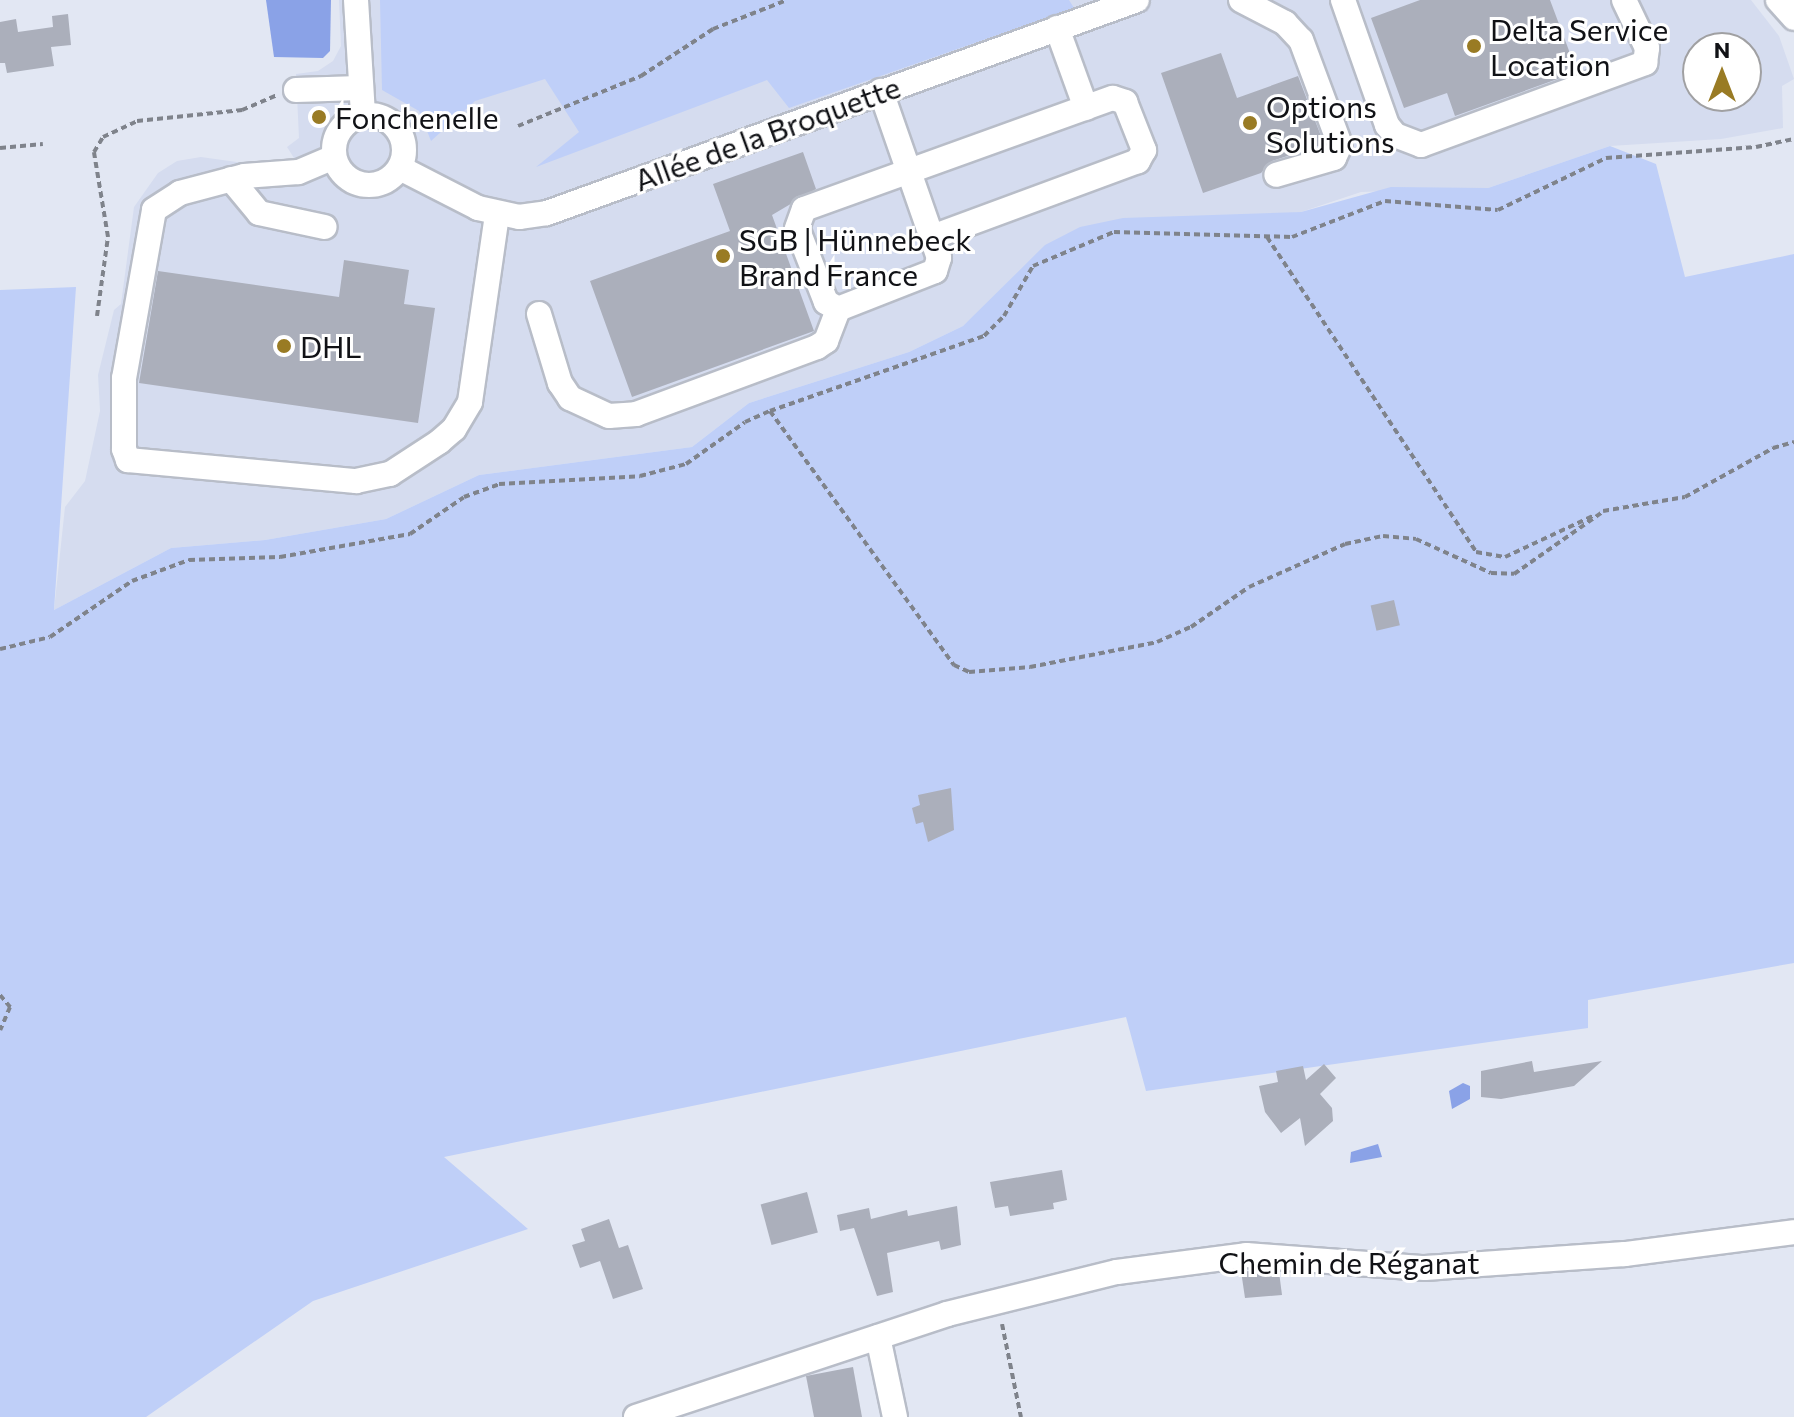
<!DOCTYPE html>
<html>
<head>
<meta charset="utf-8">
<style>
	body { margin:0 }
	#map { position:relative; width:1794px; height:1417px; overflow:hidden; background:#e2e7f3; font-family:Commissioner,sans-serif }
	div>[style] { position:absolute }
	[style*='--x'] { left:calc(var(--x)*1px); top:calc(var(--y)*1px); width:calc(var(--w)*1px); rotate:calc(var(--a)*1deg) }
	.built>* { inset:0; background:#d5dcef }
	.green>* { inset:0; background:#bfcff8 }
	.water>* { inset:0; background:#8aa2e7 }
	.building>* { inset:0; background:#abafbb; transform-origin:0 0 }
	.path>* { height:4px; margin-top:-2px; transform-origin:0; background:repeating-linear-gradient(90deg,#7f838b 0 6px,transparent 0 10px) }
	.roads { filter:drop-shadow(2px 0 #b8bdc8) drop-shadow(-2px 0 #b8bdc8) drop-shadow(0 2px #b8bdc8) drop-shadow(0 -2px #b8bdc8) }
	.minor>* { height:24px; margin:-12px; padding:0 12px; transform-origin:12px; border-radius:12px; background:#fff }
	.minor>.ring { margin:-12px; padding:0; box-sizing:content-box; background:none; border:24px solid #fff; border-radius:50% }
	.dots>* { width:22px; height:22px; translate:-50% -50%; box-sizing:border-box; border:4px solid #fff; border-radius:50% }
	span { translate:-50% -50%; white-space:nowrap; text-align:center; line-height:1.15; -webkit-text-stroke:6px #fff; paint-order:stroke }
	.poi-label { font-size:30px; color:#111216 }
	.left { translate:0 -50%; text-align:left }
	.street-label { font-size:30px; color:#111216 }
	.north { position:absolute; left:1682px; top:32px; width:80px; height:80px; box-sizing:border-box; background:#fff; border:2px solid #a0a0a2; border-radius:50%; rotate:0deg; font-size:22px; font-weight:700; line-height:32px; text-align:center; color:#111216 }
	.north::after { content:''; display:block; margin:auto; width:28px; height:36px; background:#997b24; clip-path:polygon(50% 0,100% 100%,50% 72%,0 100%) }
</style>
</head>
<body>
<div id="map">
	<div class="built">
		<i style="clip-path:polygon(evenodd,339px 0,1751px 0,1779px 36px,1794px 79px,1782px 86px,1783px 128px,1721px 139px,1610px 146px,1488px 188px,1361px 192px,1301px 212px,1261px 217px,999px 294px,963px 326px,909px 352px,749px 403px,692px 447px,479px 475px,386px 519px,265px 540px,171px 548px,54px 610px,65px 507px,85px 481px,100px 411px,98px 375px,114px 310px,121px 304px,134px 207px,158px 173px,177px 161px,201px 157px,258px 165px,294px 158px,287px 147px,299px 138px,296px 74px,318px 71px,333px 61px,341px 46px,339px 0,1698px 48px,1746px 48px,1746px 96px,1698px 96px,1698px 48px)"></i>
	</div>
	<div class="green">
		<i style="clip-path:polygon(380px 0,1069px 0,1074px 8px,789px 108px,767px 80px,536px 167px,579px 132px,545px 79px,475px 101px,431px 141px,419px 111px,382px 90px)"></i>
		<i style="clip-path:polygon(1610px 146px,1656px 164px,1685px 277px,1794px 254px,1794px 963px,1588px 1000px,1588px 1028px,1146px 1091px,1126px 1017px,444px 1157px,528px 1229px,313px 1301px,146px 1417px,0 1417px,0 290px,76px 287px,54px 610px,171px 548px,265px 540px,386px 519px,479px 475px,692px 447px,749px 403px,909px 352px,963px 326px,1045px 245px,1080px 227px,1123px 218px,1301px 212px,1391px 187px,1488px 188px)"></i>
	</div>
	<div class="water">
		<i style="clip-path:polygon(266px 0,331px 0,330px 51px,323px 58px,274px 57px)"></i>
		<i style="clip-path:polygon(1463px 1083px,1470px 1086px,1470px 1099px,1452px 1109px,1449px 1091px)"></i>
		<i style="clip-path:polygon(1378px 1144px,1382px 1157px,1350px 1163px,1351px 1152px)"></i>
	</div>
	<div class="building">
		<i style="clip-path:polygon(1420px 0,1550px 0,1577px 72px,1455px 116px,1447px 93px,1404px 108px,1371px 18px)"></i>
		<i style="clip-path:polygon(68px 14px,71px 45px,51px 47px,54px 66px,7px 73px,5px 63px,0 63px,0 22px,16px 19px,18px 32px,53px 27px,52px 16px)"></i>
		<i style="clip-path:polygon(1221px 53px,1237px 98px,1298px 76px,1324px 144px,1272px 161px,1261px 173px,1203px 193px,1161px 73px)"></i>
		<i style="clip-path:polygon(803px 152px,816px 189px,772px 215px,814px 331px,632px 397px,590px 281px,730px 231px,713px 184px)"></i>
		<i style="clip-path:polygon(344px 260px,409px 270px,404px 304px,435px 308px,418px 423px,139px 383px,158px 271px,339px 297px)"></i>
		<i style="left:1394px;top:600px;width:26px;height:24px;rotate:77deg"></i>
		<i style="clip-path:polygon(951px 788px,954px 830px,928px 842px,923px 822px,916px 824px,912px 808px,920px 805px,918px 795px)"></i>
		<i style="clip-path:polygon(1532px 1061px,1534px 1072px,1602px 1061px,1574px 1086px,1501px 1099px,1481px 1097px,1481px 1071px)"></i>
		<i style="clip-path:polygon(1324px 1064px,1336px 1078px,1320px 1094px,1332px 1108px,1333px 1121px,1305px 1146px,1300px 1118px,1281px 1133px,1265px 1112px,1259px 1086px,1278px 1082px,1276px 1071px,1303px 1066px,1306px 1080px)"></i>
		<i style="clip-path:polygon(1062px 1170px,1067px 1200px,1053px 1203px,1054px 1209px,1010px 1216px,1008px 1206px,995px 1208px,990px 1182px)"></i>
		<i style="left:807px;top:1192px;width:42px;height:48px;rotate:75deg"></i>
		<i style="clip-path:polygon(957px 1206px,961px 1245px,941px 1250px,939px 1241px,887px 1253px,893px 1292px,877px 1296px,854px 1228px,840px 1231px,837px 1215px,869px 1208px,871px 1219px,907px 1210px,908px 1216px)"></i>
		<i style="clip-path:polygon(609px 1219px,619px 1248px,628px 1245px,643px 1289px,613px 1299px,600px 1261px,580px 1268px,572px 1245px,585px 1241px,581px 1229px)"></i>
		<i style="clip-path:polygon(1241px 1271px,1279px 1272px,1282px 1295px,1245px 1298px)"></i>
		<i style="clip-path:polygon(853px 1367px,862px 1417px,814px 1417px,806px 1376px)"></i>
	</div>
	<div class="path">
		<i style="--x:518;--y:126;--w:133;--a:-22.1"></i>
		<i style="--x:641;--y:76;--w:86;--a:-33.1"></i>
		<i style="--x:713;--y:29;--w:79;--a:-21.4"></i>
		<i style="--x:0;--y:148;--w:43;--a:-5.3"></i>
		<i style="--x:1267;--y:237;--w:378;--a:56.4"></i>
		<i style="--x:1476;--y:552;--w:29;--a:10"></i>
		<i style="--x:1505;--y:557;--w:99;--a:-25"></i>
		<i style="--x:97;--y:316;--w:80;--a:-82.1"></i>
		<i style="--x:108;--y:237;--w:86;--a:-99.4"></i>
		<i style="--x:94;--y:152;--w:17;--a:-59"></i>
		<i style="--x:103;--y:137;--w:38;--a:-25"></i>
		<i style="--x:137;--y:121;--w:106;--a:-6"></i>
		<i style="--x:242;--y:110;--w:38;--a:-23"></i>
		<i style="--x:770;--y:411;--w:314;--a:54.1"></i>
		<i style="--x:954;--y:665;--w:17;--a:25"></i>
		<i style="--x:969;--y:672;--w:61;--a:-4.7"></i>
		<i style="--x:1030;--y:667;--w:129;--a:-11.1"></i>
		<i style="--x:1157;--y:642;--w:37;--a:-24"></i>
		<i style="--x:1191;--y:627;--w:70;--a:-34.6"></i>
		<i style="--x:1249;--y:587;--w:105;--a:-24.1"></i>
		<i style="--x:1345;--y:544;--w:39;--a:-12"></i>
		<i style="--x:1383;--y:536;--w:33;--a:5"></i>
		<i style="--x:1416;--y:539;--w:82;--a:24.4"></i>
		<i style="--x:1491;--y:573;--w:23;--a:2"></i>
		<i style="--x:1514;--y:574;--w:110;--a:-35"></i>
		<i style="--x:1603;--y:511;--w:83;--a:-9.7"></i>
		<i style="--x:1685;--y:497;--w:101;--a:-29.1"></i>
		<i style="--x:1773;--y:448;--w:22;--a:-16"></i>
		<i style="--x:0;--y:649;--w:51;--a:-13.5"></i>
		<i style="--x:50;--y:637;--w:99;--a:-34.3"></i>
		<i style="--x:132;--y:581;--w:61;--a:-20.2"></i>
		<i style="--x:189;--y:560;--w:91;--a:-1.9"></i>
		<i style="--x:280;--y:557;--w:132;--a:-10"></i>
		<i style="--x:410;--y:534;--w:65;--a:-34.4"></i>
		<i style="--x:464;--y:497;--w:37;--a:-20"></i>
		<i style="--x:499;--y:484;--w:141;--a:-3.2"></i>
		<i style="--x:640;--y:476;--w:48;--a:-14.6"></i>
		<i style="--x:686;--y:464;--w:72;--a:-35.4"></i>
		<i style="--x:745;--y:422;--w:27;--a:-24"></i>
		<i style="--x:770;--y:411;--w:227;--a:-19.3"></i>
		<i style="--x:984;--y:336;--w:28;--a:-45"></i>
		<i style="--x:1004;--y:316;--w:58;--a:-59.9"></i>
		<i style="--x:1033;--y:266;--w:88;--a:-22.8"></i>
		<i style="--x:1114;--y:232;--w:178;--a:1.6"></i>
		<i style="--x:1292;--y:237;--w:100;--a:-21.2"></i>
		<i style="--x:1385;--y:201;--w:113;--a:4.6"></i>
		<i style="--x:1498;--y:210;--w:120;--a:-25.7"></i>
		<i style="--x:1606;--y:158;--w:150;--a:-4.2"></i>
		<i style="--x:1756;--y:147;--w:39;--a:-12"></i>
		<i style="--x:0;--y:995;--w:16;--a:50"></i>
		<i style="--x:10;--y:1007;--w:25;--a:113"></i>
		<i style="--x:1002;--y:1324;--w:95;--a:78.5"></i>
	</div>
	<div class="roads">
		<div class="minor">
			<i style="--x:356;--y:0;--w:116;--a:86.5"></i>
			<i style="--x:1241;--y:0;--w:50;--a:27.6"></i>
			<i style="--x:1285;--y:23;--w:23;--a:47"></i>
			<i style="--x:1301;--y:40;--w:112;--a:69.6"></i>
			<i style="--x:1340;--y:145;--w:14;--a:115"></i>
			<i style="--x:1334;--y:158;--w:60;--a:163.7"></i>
			<i style="--x:1343;--y:0;--w:133;--a:70.6"></i>
			<i style="--x:1387;--y:125;--w:13;--a:51"></i>
			<i style="--x:1395;--y:135;--w:28;--a:21"></i>
			<i style="--x:1421;--y:145;--w:239;--a:-20.1"></i>
			<i style="--x:1645;--y:63;--w:15;--a:-82"></i>
			<i style="--x:1647;--y:48;--w:53;--a:-115.6"></i>
			<i style="--x:1778;--y:0;--w:24;--a:48"></i>
			<i style="--x:1057;--y:28;--w:85;--a:70.1"></i>
			<i style="--x:296;--y:90;--w:64;--a:-1.8"></i>
			<i class="ring" style="left:334px;top:115px;width:46px;height:46px"></i>
			<i style="--x:334;--y:157;--w:39;--a:157"></i>
			<i style="--x:298;--y:172;--w:54;--a:175.8"></i>
			<i style="--x:244;--y:176;--w:66;--a:165.1"></i>
			<i style="--x:180;--y:193;--w:31;--a:147"></i>
			<i style="--x:154;--y:210;--w:171;--a:100.1"></i>
			<i style="--x:124;--y:378;--w:71;--a:90"></i>
			<i style="--x:124;--y:449;--w:12;--a:70"></i>
			<i style="--x:128;--y:460;--w:229;--a:5.3"></i>
			<i style="--x:356;--y:481;--w:35;--a:-12"></i>
			<i style="--x:390;--y:474;--w:59;--a:-33.1"></i>
			<i style="--x:439;--y:442;--w:20;--a:-41"></i>
			<i style="--x:454;--y:429;--w:31;--a:-59"></i>
			<i style="--x:470;--y:402;--w:190;--a:-81.8"></i>
			<i style="--x:400;--y:168;--w:88;--a:27.1"></i>
			<i style="--x:478;--y:208;--w:42;--a:12.4"></i>
			<i style="--x:519;--y:217;--w:28;--a:-8"></i>
			<i style="--x:547;--y:213;--w:627;--a:-19.85"></i>
			<i style="--x:231;--y:179;--w:44;--a:50.5"></i>
			<i style="--x:259;--y:213;--w:67;--a:12"></i>
			<i style="--x:838;--y:309;--w:14;--a:-150"></i>
			<i style="--x:826;--y:302;--w:79;--a:-111.4"></i>
			<i style="--x:797;--y:228;--w:20;--a:-70"></i>
			<i style="--x:804;--y:209;--w:328;--a:-19.8"></i>
			<i style="--x:1113;--y:98;--w:13;--a:18"></i>
			<i style="--x:1125;--y:102;--w:52;--a:68.4"></i>
			<i style="--x:1144;--y:150;--w:13;--a:119"></i>
			<i style="--x:1138;--y:161;--w:220;--a:159.7"></i>
			<i style="--x:539;--y:314;--w:72;--a:73.1"></i>
			<i style="--x:560;--y:383;--w:18;--a:56"></i>
			<i style="--x:570;--y:398;--w:43;--a:24.8"></i>
			<i style="--x:609;--y:416;--w:27;--a:-4"></i>
			<i style="--x:636;--y:414;--w:193;--a:-20.3"></i>
			<i style="--x:817;--y:347;--w:11;--a:-34"></i>
			<i style="--x:826;--y:341;--w:34;--a:-69"></i>
			<i style="--x:838;--y:309;--w:104;--a:-21.4"></i>
			<i style="--x:935;--y:271;--w:14;--a:-73"></i>
			<i style="--x:939;--y:258;--w:177;--a:-109.2"></i>
			<i style="--x:878;--y:1337;--w:82;--a:78"></i>
			<i style="--x:636;--y:1417;--w:328;--a:-18.3"></i>
			<i style="--x:947;--y:1314;--w:175;--a:-13.9"></i>
			<i style="--x:1117;--y:1272;--w:130;--a:-7.5"></i>
			<i style="--x:1246;--y:1255;--w:179;--a:4.2"></i>
			<i style="--x:1425;--y:1268;--w:200;--a:-4"></i>
			<i style="--x:1625;--y:1254;--w:170;--a:-7.4"></i>
		</div>
	</div>
	<div class="dots">
		<i style="left:1474px;top:46px;background:#997b24"></i>
		<i style="left:319px;top:117px;background:#997b24"></i>
		<i style="left:1250px;top:123px;background:#997b24"></i>
		<i style="left:723px;top:256px;background:#997b24"></i>
		<i style="left:284px;top:346px;background:#997b24"></i>
	</div>
	<div class="poi-label">
		<span class="left" style="left:1490px;top:46px">Delta Service<br>Location</span>
		<span class="left" style="left:1266px;top:123px">Options<br>Solutions</span>
		<span class="left" style="left:335px;top:117px">Fonchenelle</span>
		<span class="left" style="left:739px;top:256px">SGB | Hünnebeck<br>Brand France</span>
		<span class="left" style="left:300px;top:346px">DHL</span>
	</div>
	<div class="street-label">
		<span style="left:767px;top:133px;rotate:-20deg">Allée de la Broquette</span>
		<span style="left:1349px;top:1262px">Chemin de Réganat</span>
	</div>
	<div class="north">N</div>
</div>
</body>
</html>
